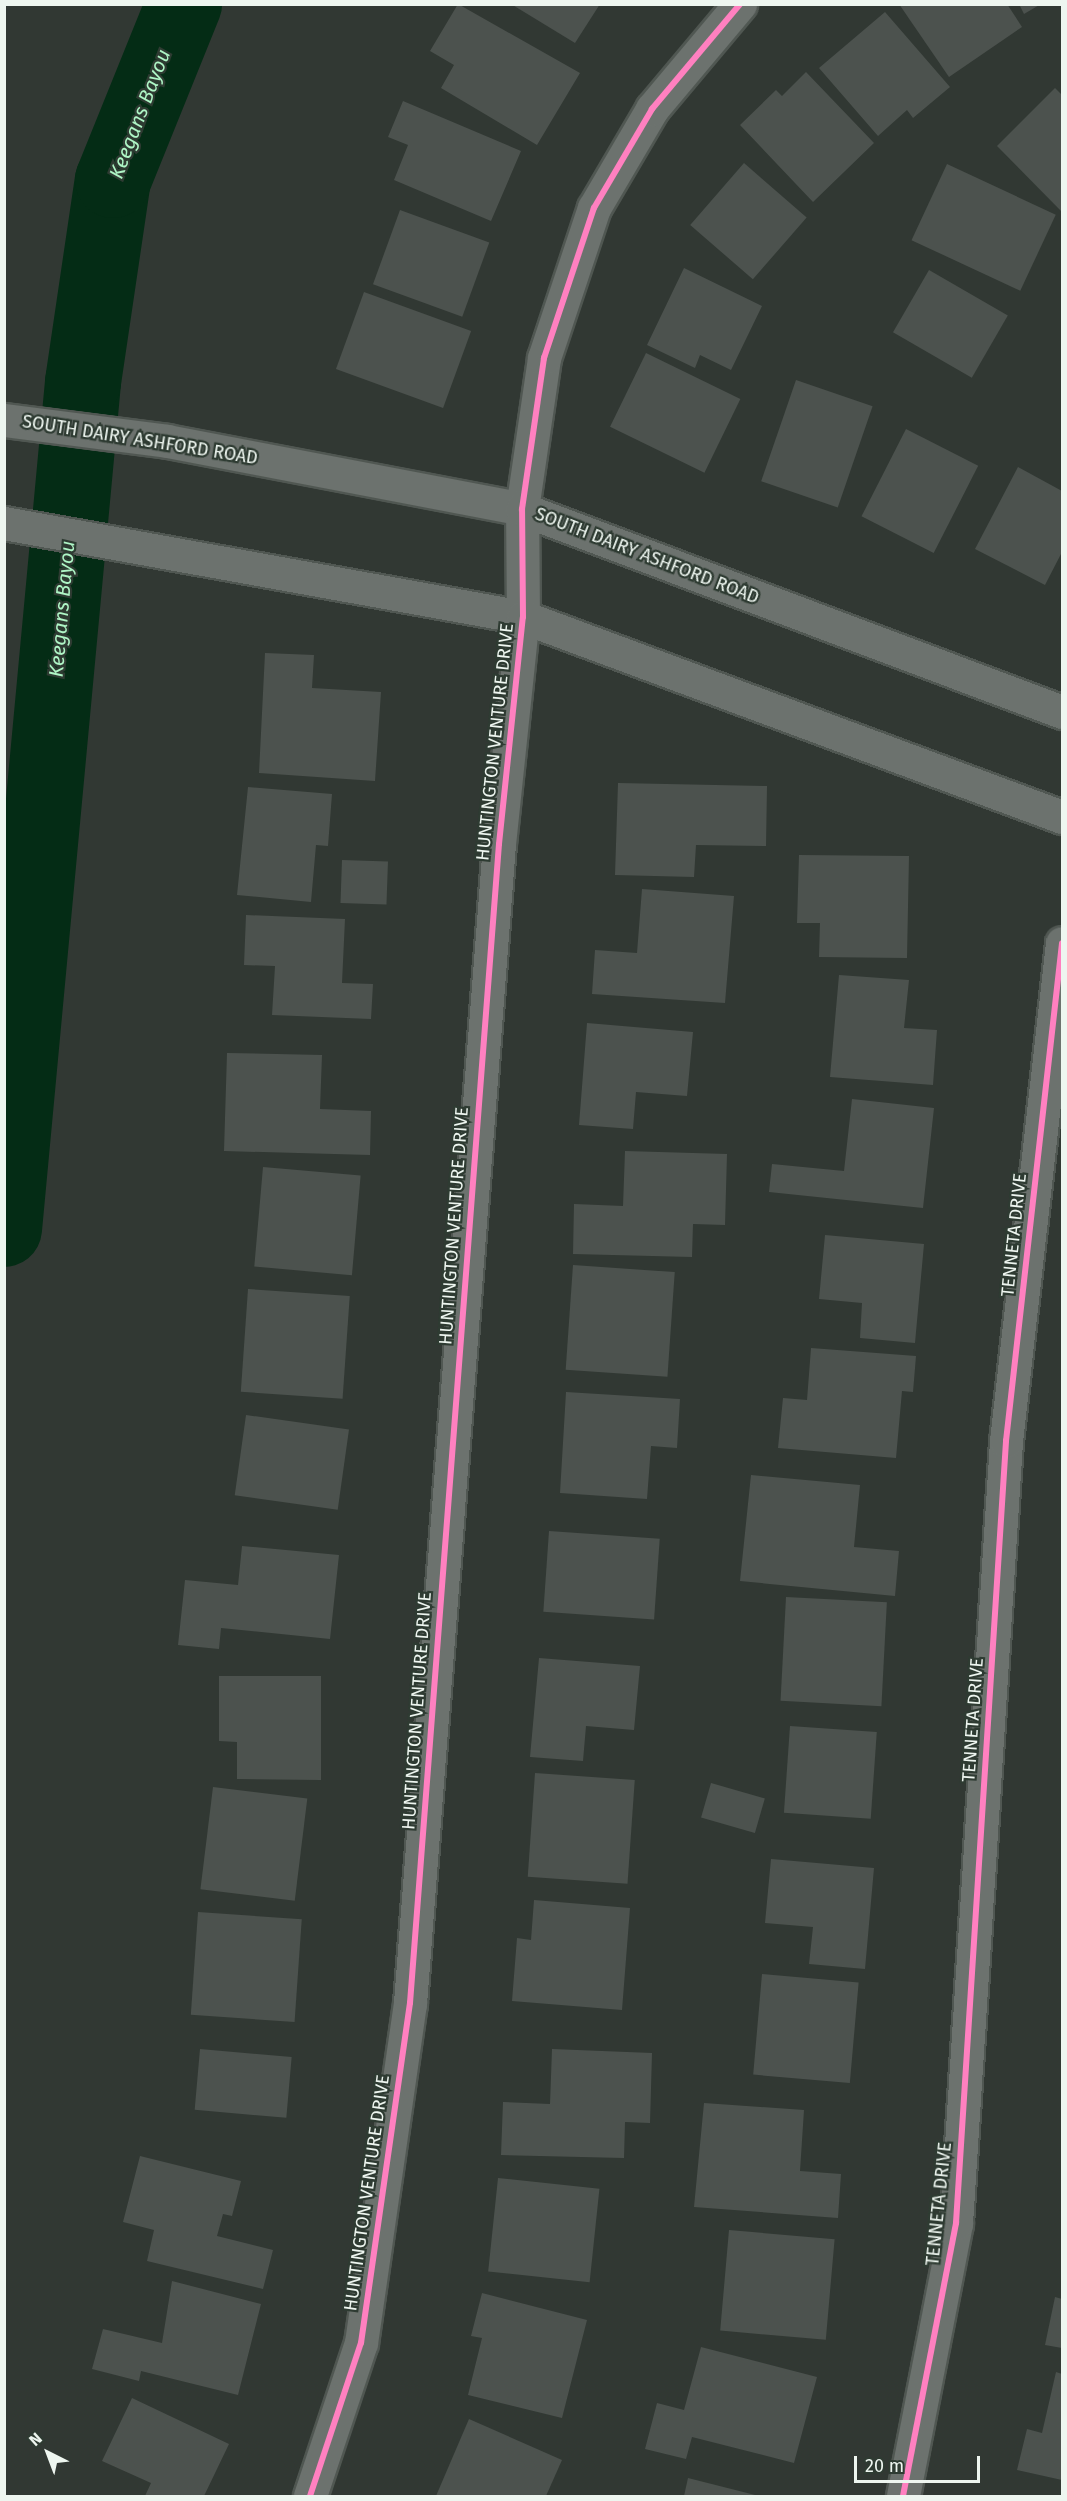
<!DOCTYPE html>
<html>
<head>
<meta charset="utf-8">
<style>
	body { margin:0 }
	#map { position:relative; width:1067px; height:2501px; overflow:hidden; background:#313833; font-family:"Fira Sans",sans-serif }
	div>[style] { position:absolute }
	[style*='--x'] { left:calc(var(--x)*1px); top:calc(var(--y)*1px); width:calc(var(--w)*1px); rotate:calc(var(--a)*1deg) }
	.river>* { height:76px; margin:-38px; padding:0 38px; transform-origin:38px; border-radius:38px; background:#042c15 }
	.building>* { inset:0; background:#4c524e; transform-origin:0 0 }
	.roads { filter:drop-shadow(2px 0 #505752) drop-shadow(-2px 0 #505752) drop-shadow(0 2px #505752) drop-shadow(0 -2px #505752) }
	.street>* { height:33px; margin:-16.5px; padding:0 16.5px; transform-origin:16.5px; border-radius:16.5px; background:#6c726e }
	.secondary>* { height:33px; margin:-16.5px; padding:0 16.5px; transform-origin:16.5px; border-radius:16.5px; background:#6c726e }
	.cycleway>* { height:6px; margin:-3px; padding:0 3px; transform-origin:3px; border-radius:3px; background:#ff80c0 }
	span { translate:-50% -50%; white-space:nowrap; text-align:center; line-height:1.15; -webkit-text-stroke:4.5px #2e3b32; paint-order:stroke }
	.street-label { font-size:18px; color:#eef6f0 }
	.water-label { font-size:20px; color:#aff6c6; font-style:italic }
	.frame { position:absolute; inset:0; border:6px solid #eef6f0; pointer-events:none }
	.north { position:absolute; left:18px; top:2423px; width:60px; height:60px; -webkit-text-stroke:4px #2e3b32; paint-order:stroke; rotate:318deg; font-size:16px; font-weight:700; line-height:24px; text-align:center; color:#eef6f0 }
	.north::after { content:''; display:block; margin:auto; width:21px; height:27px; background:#eef6f0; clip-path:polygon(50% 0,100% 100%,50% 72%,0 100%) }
	.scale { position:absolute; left:854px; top:2456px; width:126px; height:27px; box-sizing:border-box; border:3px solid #eef6f0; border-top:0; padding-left:8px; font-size:18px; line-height:21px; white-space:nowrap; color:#eef6f0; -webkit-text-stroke:4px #2e3b32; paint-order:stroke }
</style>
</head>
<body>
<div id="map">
	<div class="river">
		<i style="--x:4;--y:1229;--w:851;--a:-84.67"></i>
		<i style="--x:83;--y:382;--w:204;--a:-81.6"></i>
		<i style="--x:113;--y:180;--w:190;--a:-68"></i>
	</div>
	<div class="building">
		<i style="clip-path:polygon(458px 4px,580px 73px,537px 145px,441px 88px,454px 65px,430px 51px)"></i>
		<i style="clip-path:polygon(511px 4px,600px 4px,575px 43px)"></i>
		<i style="clip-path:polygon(899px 4px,1007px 4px,1022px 27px,949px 77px)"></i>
		<i style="clip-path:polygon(1019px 4px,1041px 4px,1024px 14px)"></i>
		<i style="clip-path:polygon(885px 12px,950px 87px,913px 118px,907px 110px,878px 136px,819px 68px)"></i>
		<i style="clip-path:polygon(806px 72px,874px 143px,813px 202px,740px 125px,776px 90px,782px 96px)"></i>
		<i style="clip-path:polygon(1055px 88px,1062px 95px,1062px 212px,997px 146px)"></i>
		<i style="clip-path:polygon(403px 101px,521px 151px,491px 221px,394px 180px,408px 145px,388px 137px)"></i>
		<i style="left:744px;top:163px;width:83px;height:82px;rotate:41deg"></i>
		<i style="left:947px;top:164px;width:120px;height:84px;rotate:25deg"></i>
		<i style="left:400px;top:210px;width:95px;height:79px;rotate:20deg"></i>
		<i style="clip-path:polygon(684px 268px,762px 306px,731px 370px,700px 355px,695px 368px,647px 345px)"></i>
		<i style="left:929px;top:270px;width:91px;height:72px;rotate:30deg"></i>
		<i style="left:364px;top:292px;width:114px;height:82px;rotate:20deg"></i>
		<i style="left:646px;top:353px;width:105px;height:82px;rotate:26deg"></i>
		<i style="left:796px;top:380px;width:81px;height:107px;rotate:19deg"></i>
		<i style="left:906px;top:429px;width:81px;height:98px;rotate:27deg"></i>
		<i style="clip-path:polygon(1018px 467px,1062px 491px,1062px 552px,1045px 585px,975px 549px)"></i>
		<i style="clip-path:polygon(265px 653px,314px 655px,312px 688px,381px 692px,375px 781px,259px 773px)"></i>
		<i style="clip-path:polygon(618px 783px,767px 786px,766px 846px,696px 845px,694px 877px,615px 875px)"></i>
		<i style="clip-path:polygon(248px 787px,332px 794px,328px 846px,316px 845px,311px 902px,237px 895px)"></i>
		<i style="clip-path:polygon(799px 855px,909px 856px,907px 958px,819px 957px,820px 923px,797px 923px)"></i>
		<i style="left:342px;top:860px;width:46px;height:43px;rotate:2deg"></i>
		<i style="clip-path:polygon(642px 889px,734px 896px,725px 1003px,592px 994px,595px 950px,637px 953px)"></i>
		<i style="clip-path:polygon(246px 915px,345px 919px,342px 983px,373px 984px,371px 1019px,272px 1015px,275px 966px,244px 965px)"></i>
		<i style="clip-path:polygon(839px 975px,909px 980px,904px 1028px,937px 1030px,933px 1085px,830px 1077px)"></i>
		<i style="clip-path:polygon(587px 1023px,693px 1032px,687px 1096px,636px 1092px,633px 1129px,579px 1125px)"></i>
		<i style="clip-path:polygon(227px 1053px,322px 1055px,320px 1109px,371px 1111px,370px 1155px,224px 1151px)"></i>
		<i style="clip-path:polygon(852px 1099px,934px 1108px,923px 1208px,769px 1192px,772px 1164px,844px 1171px)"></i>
		<i style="clip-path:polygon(625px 1151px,727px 1154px,725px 1225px,693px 1224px,692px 1257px,573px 1254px,574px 1204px,623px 1206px)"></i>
		<i style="left:263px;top:1167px;width:98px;height:100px;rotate:5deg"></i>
		<i style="clip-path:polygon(825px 1235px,924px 1244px,915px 1343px,860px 1338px,862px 1303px,819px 1299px)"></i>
		<i style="left:573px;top:1265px;width:102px;height:105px;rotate:4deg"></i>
		<i style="left:248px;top:1289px;width:102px;height:103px;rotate:4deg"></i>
		<i style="clip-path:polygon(811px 1348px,916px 1356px,913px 1392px,902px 1391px,896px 1458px,778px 1448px,783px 1398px,807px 1400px)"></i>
		<i style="clip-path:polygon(566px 1392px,680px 1399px,677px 1448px,651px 1446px,647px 1499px,560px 1493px)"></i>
		<i style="left:246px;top:1415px;width:104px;height:81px;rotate:8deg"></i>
		<i style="clip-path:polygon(751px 1475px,860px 1485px,854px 1547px,899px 1551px,895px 1596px,740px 1581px)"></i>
		<i style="left:549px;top:1531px;width:111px;height:81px;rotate:4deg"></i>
		<i style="clip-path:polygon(242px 1546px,339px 1555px,330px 1639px,221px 1628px,219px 1649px,178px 1645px,185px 1580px,238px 1585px)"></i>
		<i style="left:786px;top:1597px;width:101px;height:104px;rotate:3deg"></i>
		<i style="clip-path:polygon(539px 1658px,640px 1666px,634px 1730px,586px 1726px,583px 1761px,530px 1757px)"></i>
		<i style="clip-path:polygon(219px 1676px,321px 1676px,321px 1780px,237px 1779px,237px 1742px,219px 1741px)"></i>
		<i style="left:790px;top:1726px;width:87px;height:87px;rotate:4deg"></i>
		<i style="left:535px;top:1773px;width:100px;height:104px;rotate:4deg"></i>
		<i style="left:711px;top:1783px;width:56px;height:36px;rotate:16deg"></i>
		<i style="left:213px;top:1787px;width:95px;height:103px;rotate:7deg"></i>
		<i style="clip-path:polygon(771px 1859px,874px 1868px,865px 1969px,809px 1964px,813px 1927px,765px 1923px)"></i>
		<i style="clip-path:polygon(534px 1900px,630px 1908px,622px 2010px,512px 2001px,517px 1938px,531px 1940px)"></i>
		<i style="left:198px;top:1912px;width:104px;height:103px;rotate:4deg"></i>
		<i style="left:762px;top:1974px;width:97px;height:101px;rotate:5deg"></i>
		<i style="left:200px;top:2049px;width:92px;height:61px;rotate:5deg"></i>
		<i style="clip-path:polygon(552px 2049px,652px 2053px,650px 2123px,625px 2122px,624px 2158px,501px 2155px,503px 2102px,550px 2104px)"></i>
		<i style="clip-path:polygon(704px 2103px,804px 2110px,800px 2171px,841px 2174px,838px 2218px,694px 2207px)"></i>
		<i style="clip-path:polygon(140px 2156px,241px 2181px,232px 2216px,223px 2214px,217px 2236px,273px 2250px,263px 2289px,147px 2261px,154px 2230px,123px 2222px)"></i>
		<i style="left:498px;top:2178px;width:102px;height:94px;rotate:6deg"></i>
		<i style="left:729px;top:2230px;width:106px;height:101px;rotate:5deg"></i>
		<i style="clip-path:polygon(172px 2281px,261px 2304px,238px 2395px,141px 2371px,139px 2381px,92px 2369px,103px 2329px,162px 2343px)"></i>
		<i style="clip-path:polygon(482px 2293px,587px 2320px,562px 2418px,468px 2395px,482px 2338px,471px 2336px)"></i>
		<i style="clip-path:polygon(1055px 2297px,1062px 2299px,1062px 2348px,1045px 2345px)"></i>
		<i style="clip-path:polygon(701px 2347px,817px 2377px,794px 2463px,692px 2437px,686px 2459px,645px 2449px,657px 2403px,684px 2410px)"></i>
		<i style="clip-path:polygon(1056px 2372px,1062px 2374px,1062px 2480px,1017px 2470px,1027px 2429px,1042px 2433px)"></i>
		<i style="clip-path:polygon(132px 2398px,229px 2444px,204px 2496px,145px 2496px,151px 2483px,102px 2461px)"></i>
		<i style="clip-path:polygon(469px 2419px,562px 2460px,546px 2496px,436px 2496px)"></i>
		<i style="clip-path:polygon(688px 2478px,759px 2496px,684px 2496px)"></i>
	</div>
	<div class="roads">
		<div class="street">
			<i style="--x:310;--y:2496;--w:161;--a:-71.6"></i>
			<i style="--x:361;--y:2343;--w:344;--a:-81.8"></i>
			<i style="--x:410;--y:2003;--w:1162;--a:-85.61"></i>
			<i style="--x:499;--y:844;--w:228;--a:-84"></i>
			<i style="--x:523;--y:617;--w:108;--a:-90.5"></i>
			<i style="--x:522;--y:509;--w:153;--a:-81.7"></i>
			<i style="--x:544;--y:358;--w:158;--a:-71.6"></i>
			<i style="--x:594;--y:208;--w:115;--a:-59.6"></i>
			<i style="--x:652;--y:109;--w:137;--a:-50"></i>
			<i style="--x:903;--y:2496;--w:278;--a:-79"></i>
			<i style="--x:956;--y:2223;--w:784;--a:-86.34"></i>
			<i style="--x:1006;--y:1441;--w:501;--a:-83.58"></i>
		</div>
		<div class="secondary">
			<i style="--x:4;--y:420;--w:164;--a:7.3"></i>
			<i style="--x:167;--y:441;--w:361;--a:10.8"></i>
			<i style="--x:522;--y:509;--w:577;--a:20.6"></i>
			<i style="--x:4;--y:523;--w:527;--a:10.27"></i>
			<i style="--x:523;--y:617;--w:575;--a:20.36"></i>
		</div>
	</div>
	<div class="cycleway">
		<i style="--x:310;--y:2496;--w:161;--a:-71.6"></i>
		<i style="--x:361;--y:2343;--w:344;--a:-81.8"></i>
		<i style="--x:410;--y:2003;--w:1162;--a:-85.61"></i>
		<i style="--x:499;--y:844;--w:228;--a:-84"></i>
		<i style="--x:523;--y:617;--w:108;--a:-90.5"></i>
		<i style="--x:522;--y:509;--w:153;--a:-81.7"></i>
		<i style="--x:544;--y:358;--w:158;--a:-71.6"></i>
		<i style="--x:594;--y:208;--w:115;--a:-59.6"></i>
		<i style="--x:652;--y:109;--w:137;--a:-50"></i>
		<i style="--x:903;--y:2496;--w:278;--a:-79"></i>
		<i style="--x:956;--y:2223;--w:784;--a:-86.34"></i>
		<i style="--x:1006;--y:1441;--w:501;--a:-83.58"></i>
	</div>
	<div class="street-label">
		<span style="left:140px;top:440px;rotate:9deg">SOUTH DAIRY ASHFORD ROAD</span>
		<span style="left:647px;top:556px;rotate:21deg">SOUTH DAIRY ASHFORD ROAD</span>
		<span style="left:495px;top:742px;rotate:-84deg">HUNTINGTON VENTURE DRIVE</span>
		<span style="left:454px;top:1226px;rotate:-86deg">HUNTINGTON VENTURE DRIVE</span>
		<span style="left:1014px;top:1235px;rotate:-84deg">TENNETA DRIVE</span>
		<span style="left:417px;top:1711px;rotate:-86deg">HUNTINGTON VENTURE DRIVE</span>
		<span style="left:973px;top:1720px;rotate:-86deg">TENNETA DRIVE</span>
		<span style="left:367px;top:2193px;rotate:-82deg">HUNTINGTON VENTURE DRIVE</span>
		<span style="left:939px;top:2204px;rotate:-84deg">TENNETA DRIVE</span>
	</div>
	<div class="water-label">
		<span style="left:140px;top:114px;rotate:-69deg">Keegans Bayou</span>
		<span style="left:62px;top:609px;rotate:-85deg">Keegans Bayou</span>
	</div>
	<div class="frame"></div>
	<div class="north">N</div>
	<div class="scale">20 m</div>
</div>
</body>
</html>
